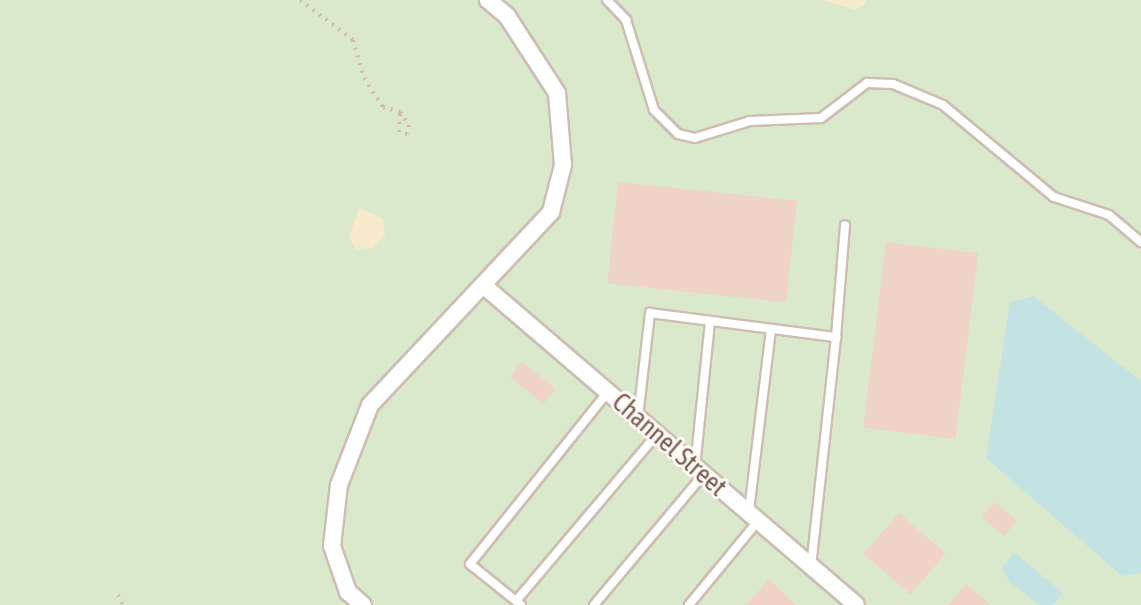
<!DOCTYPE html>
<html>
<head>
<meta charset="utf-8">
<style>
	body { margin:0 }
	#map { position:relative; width:1141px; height:605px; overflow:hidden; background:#fbf5ed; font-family:"Asap Condensed",sans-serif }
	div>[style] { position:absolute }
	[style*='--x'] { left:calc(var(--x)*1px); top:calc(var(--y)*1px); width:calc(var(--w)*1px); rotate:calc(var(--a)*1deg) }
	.green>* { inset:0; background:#dae9cc; transform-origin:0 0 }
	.sand>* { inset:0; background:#f7eacc }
	.water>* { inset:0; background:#c3e2e4 }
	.building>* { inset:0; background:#efd3c7; transform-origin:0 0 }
	.path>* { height:4px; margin-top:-2px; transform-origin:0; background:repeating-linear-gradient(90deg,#d4b6aa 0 2px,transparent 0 8px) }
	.roads { filter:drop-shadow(2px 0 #cdbdb3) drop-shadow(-2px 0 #cdbdb3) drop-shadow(0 2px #cdbdb3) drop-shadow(0 -2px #cdbdb3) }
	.service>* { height:8px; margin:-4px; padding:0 4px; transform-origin:4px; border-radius:4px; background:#fff }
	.minor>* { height:16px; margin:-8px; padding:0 8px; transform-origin:8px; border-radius:8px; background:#fff }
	span { translate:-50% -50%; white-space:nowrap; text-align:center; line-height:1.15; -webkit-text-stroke:6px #fef9f4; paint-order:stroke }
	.street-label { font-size:26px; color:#765b51 }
</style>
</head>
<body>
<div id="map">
	<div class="green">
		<i style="left:0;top:0;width:1141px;height:605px"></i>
	</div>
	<div class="sand">
		<i style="clip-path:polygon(823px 0,865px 0,866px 4px,855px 10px)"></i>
		<i style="clip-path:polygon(359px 208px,383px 218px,385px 235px,373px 248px,356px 249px,349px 238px)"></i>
	</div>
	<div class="water">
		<i style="clip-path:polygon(1033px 296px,1141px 381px,1141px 573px,1122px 576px,986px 458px,1010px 302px)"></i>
		<i style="clip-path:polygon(1014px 552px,1063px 593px,1053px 605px,1039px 605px,1009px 581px,1002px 568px)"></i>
	</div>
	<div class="building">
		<i style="left:618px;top:182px;width:180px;height:102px;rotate:6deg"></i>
		<i style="left:886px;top:242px;width:93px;height:187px;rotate:7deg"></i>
		<i style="left:522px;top:362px;width:43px;height:19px;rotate:39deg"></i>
		<i style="left:995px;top:502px;width:29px;height:20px;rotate:41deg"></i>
		<i style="left:899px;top:513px;width:62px;height:54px;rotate:41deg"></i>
		<i style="clip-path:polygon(769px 579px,796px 605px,746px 605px)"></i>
		<i style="clip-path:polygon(966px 584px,991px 605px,948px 605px)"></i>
	</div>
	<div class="path">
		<i style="--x:300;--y:0;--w:66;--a:37"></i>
		<i style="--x:353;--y:40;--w:40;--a:74"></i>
		<i style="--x:364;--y:78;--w:35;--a:57"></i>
		<i style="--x:383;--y:107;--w:18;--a:16"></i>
		<i style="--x:400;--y:112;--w:16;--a:55"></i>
		<i style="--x:409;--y:125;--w:9;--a:103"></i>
		<i style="--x:407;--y:134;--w:8;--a:-166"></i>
		<i style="--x:399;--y:132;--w:20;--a:-87"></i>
		<i style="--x:118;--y:595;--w:11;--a:63"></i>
	</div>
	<div class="roads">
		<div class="service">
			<i style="--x:607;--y:0;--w:28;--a:46"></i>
			<i style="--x:626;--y:20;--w:94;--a:72.7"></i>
			<i style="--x:654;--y:110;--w:34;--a:45"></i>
			<i style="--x:678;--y:134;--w:17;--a:13"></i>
			<i style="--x:695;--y:138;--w:58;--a:-17.2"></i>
			<i style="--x:750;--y:121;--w:71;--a:-2.4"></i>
			<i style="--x:821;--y:118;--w:58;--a:-37.3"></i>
			<i style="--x:867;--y:83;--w:26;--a:2"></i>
			<i style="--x:893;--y:84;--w:54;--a:22.8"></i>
			<i style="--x:943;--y:105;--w:144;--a:39.7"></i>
			<i style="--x:1054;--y:197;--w:58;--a:18.1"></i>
			<i style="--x:1109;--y:215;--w:42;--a:40.2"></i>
			<i style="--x:836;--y:337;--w:112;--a:-85.4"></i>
			<i style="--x:638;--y:417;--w:105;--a:-83.4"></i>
			<i style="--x:650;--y:313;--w:188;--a:7.4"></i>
			<i style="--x:836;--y:337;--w:230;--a:96.2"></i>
			<i style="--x:695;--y:467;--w:147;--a:-84.1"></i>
			<i style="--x:749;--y:511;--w:183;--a:-83.1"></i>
			<i style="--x:516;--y:601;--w:219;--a:-49.8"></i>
			<i style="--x:521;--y:605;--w:65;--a:-141.2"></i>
			<i style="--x:470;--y:564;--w:221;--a:-51.3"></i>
			<i style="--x:594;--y:605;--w:171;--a:-50"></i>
			<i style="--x:689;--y:605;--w:109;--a:-50.6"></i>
		</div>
		<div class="minor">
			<i style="--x:483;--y:285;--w:491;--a:40.6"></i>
			<i style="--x:363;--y:605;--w:20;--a:-139"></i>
			<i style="--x:348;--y:592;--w:49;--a:-109.2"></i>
			<i style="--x:332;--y:546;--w:61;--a:-83.5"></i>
			<i style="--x:339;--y:485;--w:86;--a:-68.8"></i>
			<i style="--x:370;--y:405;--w:265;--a:-46.8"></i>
			<i style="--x:551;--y:212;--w:49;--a:-75.7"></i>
			<i style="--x:563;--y:165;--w:72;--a:-94.8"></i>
			<i style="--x:557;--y:93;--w:92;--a:-123"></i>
			<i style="--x:507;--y:16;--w:25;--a:-140"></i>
		</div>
	</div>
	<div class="street-label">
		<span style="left:669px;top:445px;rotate:41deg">Channel Street</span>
	</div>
</div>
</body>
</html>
